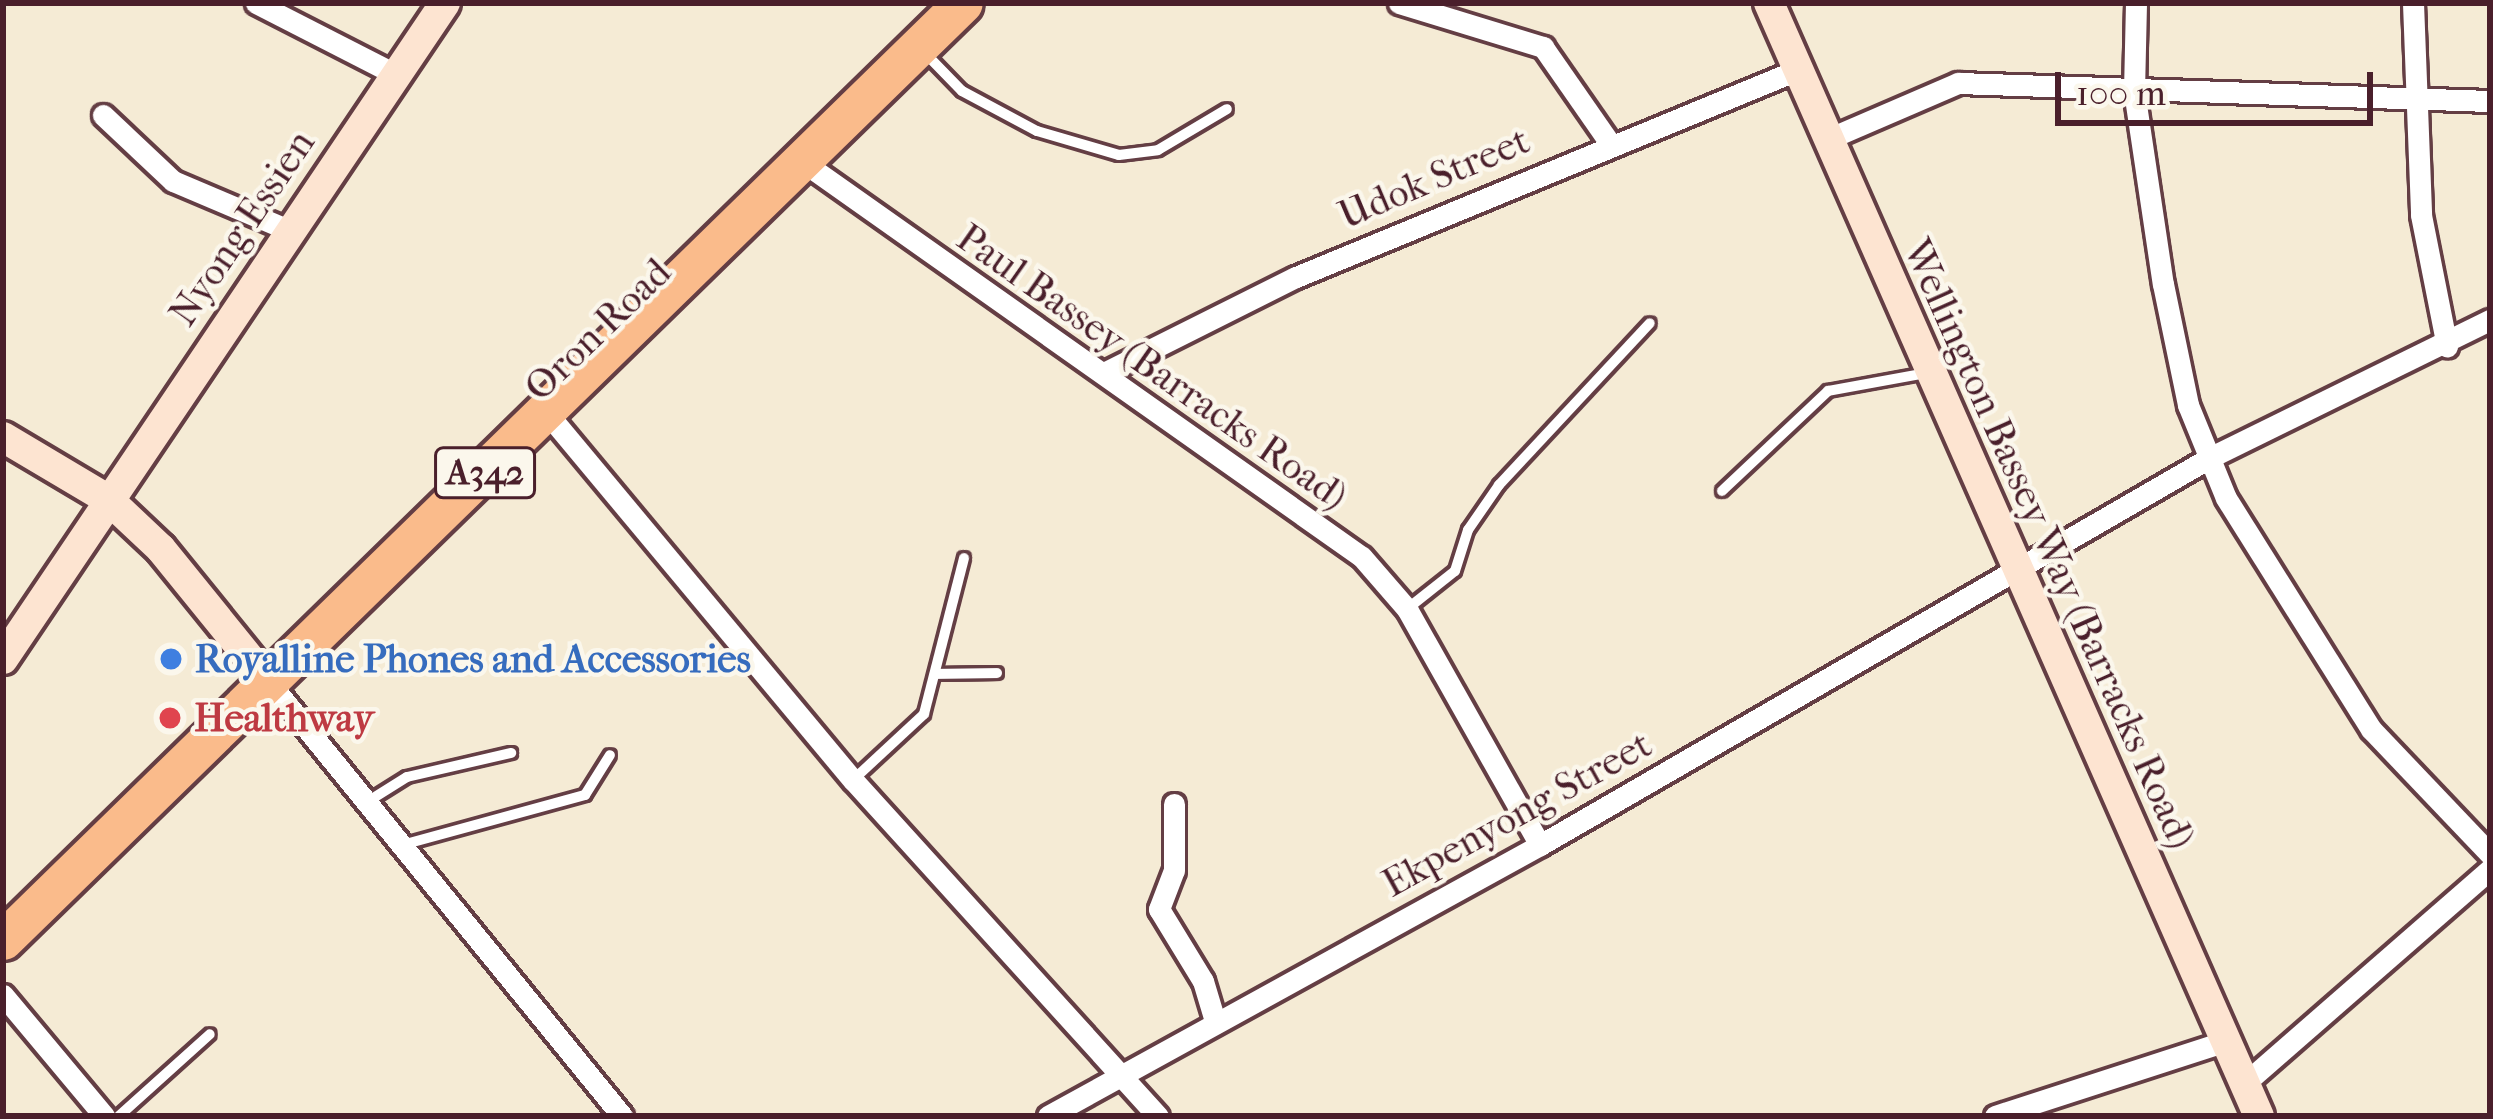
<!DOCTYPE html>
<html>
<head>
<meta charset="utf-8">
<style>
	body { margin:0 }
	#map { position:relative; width:2493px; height:1119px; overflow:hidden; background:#f5ebd5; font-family:"IM FELL French Canon",serif }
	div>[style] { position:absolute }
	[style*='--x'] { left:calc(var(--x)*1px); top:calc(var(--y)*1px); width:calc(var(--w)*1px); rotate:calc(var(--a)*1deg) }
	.roads { filter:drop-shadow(3px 0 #643e44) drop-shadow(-3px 0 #643e44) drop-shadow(0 3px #643e44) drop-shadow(0 -3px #643e44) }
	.lane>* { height:10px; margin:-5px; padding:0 5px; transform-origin:5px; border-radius:5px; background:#fff }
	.street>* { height:21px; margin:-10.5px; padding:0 10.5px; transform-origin:10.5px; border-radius:10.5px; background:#fff }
	.secondary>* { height:30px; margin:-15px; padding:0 15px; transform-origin:15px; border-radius:15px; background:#fde4d1 }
	.highway>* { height:39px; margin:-19.5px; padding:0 19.5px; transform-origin:19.5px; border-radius:19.5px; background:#fabb8b }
	.dots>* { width:33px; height:33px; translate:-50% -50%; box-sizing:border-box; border:6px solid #fbf7ec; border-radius:50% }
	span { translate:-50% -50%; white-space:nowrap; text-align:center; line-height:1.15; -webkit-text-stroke:9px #fbf7ec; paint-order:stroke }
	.shield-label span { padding:3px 9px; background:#fbf7ec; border:3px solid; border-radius:9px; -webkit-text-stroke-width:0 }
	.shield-label { font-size:36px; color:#4a1f2b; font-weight:700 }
	.street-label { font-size:39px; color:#4a1f2b }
	.shop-label { font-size:39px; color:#366cbe; font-weight:700 }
	.left { translate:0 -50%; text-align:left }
	.health-label { font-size:39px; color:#be3a42; font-weight:700 }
	.frame { position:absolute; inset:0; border:6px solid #4a1f2b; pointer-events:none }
	.scale { position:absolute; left:2055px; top:72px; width:318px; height:54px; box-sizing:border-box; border:6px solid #4a1f2b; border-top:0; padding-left:15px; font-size:36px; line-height:42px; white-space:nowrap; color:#4a1f2b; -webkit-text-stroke:9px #fbf7ec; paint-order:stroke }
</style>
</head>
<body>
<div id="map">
	<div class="roads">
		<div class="lane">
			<i style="--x:925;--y:53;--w:53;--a:45.8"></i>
			<i style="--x:962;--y:91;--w:85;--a:28.1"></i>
			<i style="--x:1037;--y:131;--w:85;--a:16.3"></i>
			<i style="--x:1119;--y:155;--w:39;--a:-7"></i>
			<i style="--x:1158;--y:150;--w:80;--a:-30.7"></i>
			<i style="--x:1722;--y:491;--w:146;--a:-43.3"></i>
			<i style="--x:1828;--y:391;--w:100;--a:-10.4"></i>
			<i style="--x:1407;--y:609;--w:61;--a:-38.4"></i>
			<i style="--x:1455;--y:571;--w:43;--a:-72.4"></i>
			<i style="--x:1468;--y:530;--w:55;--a:-55.4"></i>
			<i style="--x:1499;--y:485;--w:221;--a:-47"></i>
			<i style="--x:935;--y:674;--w:62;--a:-0.9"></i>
			<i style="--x:853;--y:780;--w:97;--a:-42.9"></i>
			<i style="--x:924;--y:714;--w:161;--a:-75.6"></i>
			<i style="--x:367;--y:802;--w:47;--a:-32"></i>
			<i style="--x:407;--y:777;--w:107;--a:-13"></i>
			<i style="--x:402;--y:845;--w:190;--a:-15.3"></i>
			<i style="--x:585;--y:795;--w:47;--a:-58"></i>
			<i style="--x:119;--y:1116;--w:122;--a:-42"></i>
		</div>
		<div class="street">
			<i style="--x:256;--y:3;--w:154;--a:27.1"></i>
			<i style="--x:1399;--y:3;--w:151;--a:17"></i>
			<i style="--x:1543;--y:47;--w:116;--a:55.2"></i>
			<i style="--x:2136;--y:3;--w:88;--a:91.3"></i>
			<i style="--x:2134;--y:91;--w:195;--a:81.5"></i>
			<i style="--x:2163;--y:284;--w:124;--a:78.3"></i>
			<i style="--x:2188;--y:405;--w:100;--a:67.8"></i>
			<i style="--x:2226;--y:498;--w:273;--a:57.9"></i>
			<i style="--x:2371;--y:729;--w:173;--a:46.4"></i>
			<i style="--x:2413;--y:3;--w:212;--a:87.8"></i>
			<i style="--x:2421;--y:215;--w:134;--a:78.8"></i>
			<i style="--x:103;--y:115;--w:96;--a:43.3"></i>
			<i style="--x:173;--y:181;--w:123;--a:23"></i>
			<i style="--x:1828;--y:139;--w:142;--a:-23.3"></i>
			<i style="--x:1958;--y:83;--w:532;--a:1.94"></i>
			<i style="--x:803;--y:162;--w:684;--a:35.25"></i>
			<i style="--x:1362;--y:557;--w:69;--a:49.1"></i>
			<i style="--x:1407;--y:609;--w:271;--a:60.6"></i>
			<i style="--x:1108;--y:371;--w:210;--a:-26.6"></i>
			<i style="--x:1296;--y:277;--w:542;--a:-22.45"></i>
			<i style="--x:547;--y:413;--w:478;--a:50.2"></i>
			<i style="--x:853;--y:780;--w:454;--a:47.8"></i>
			<i style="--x:268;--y:681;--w:561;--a:50.86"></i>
			<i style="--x:1174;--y:804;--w:66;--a:90"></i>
			<i style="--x:1174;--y:870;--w:42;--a:111"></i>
			<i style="--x:1159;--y:909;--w:84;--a:58.6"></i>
			<i style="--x:1203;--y:981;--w:42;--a:73.3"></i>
			<i style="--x:3;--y:995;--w:158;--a:50.1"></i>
			<i style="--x:2245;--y:1083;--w:325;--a:-41.1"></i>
			<i style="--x:1048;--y:1116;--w:562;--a:-28.85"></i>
			<i style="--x:1540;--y:845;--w:775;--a:-30.04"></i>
			<i style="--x:2211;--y:457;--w:311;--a:-26.2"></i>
			<i style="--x:1995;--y:1116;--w:243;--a:-18"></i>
		</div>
		<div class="secondary">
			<i style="--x:1769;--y:3;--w:1216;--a:66.24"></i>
			<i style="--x:3;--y:437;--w:123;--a:30.7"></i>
			<i style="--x:109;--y:500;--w:71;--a:43.3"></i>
			<i style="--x:161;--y:549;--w:170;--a:51"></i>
			<i style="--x:3;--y:659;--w:791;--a:-56.03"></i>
		</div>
		<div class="highway">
			<i style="--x:3;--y:940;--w:1341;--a:-44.31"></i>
		</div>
	</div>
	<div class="dots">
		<i style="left:171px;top:659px;background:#3f7fe0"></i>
		<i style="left:170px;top:718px;background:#e0444e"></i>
	</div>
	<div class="shield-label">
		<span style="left:485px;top:473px">A342</span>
	</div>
	<div class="street-label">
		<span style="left:1434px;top:178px;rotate:-23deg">Udok Street</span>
		<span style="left:242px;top:228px;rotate:-56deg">Nyong Essien</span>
		<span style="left:598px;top:330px;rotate:-44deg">Oron Road</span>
		<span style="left:1152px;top:367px;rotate:35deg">Paul Bassey (Barracks Road)</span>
		<span style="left:2049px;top:544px;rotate:66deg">Wellington Bassey Way (Barracks Road)</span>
		<span style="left:1517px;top:814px;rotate:-29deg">Ekpenyong Street</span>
	</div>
	<div class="shop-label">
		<span class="left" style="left:195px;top:659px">Royalline Phones and Accessories</span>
	</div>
	<div class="health-label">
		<span class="left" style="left:194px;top:718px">Healthway</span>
	</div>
	<div class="frame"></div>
	<div class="scale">100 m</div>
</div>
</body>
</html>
